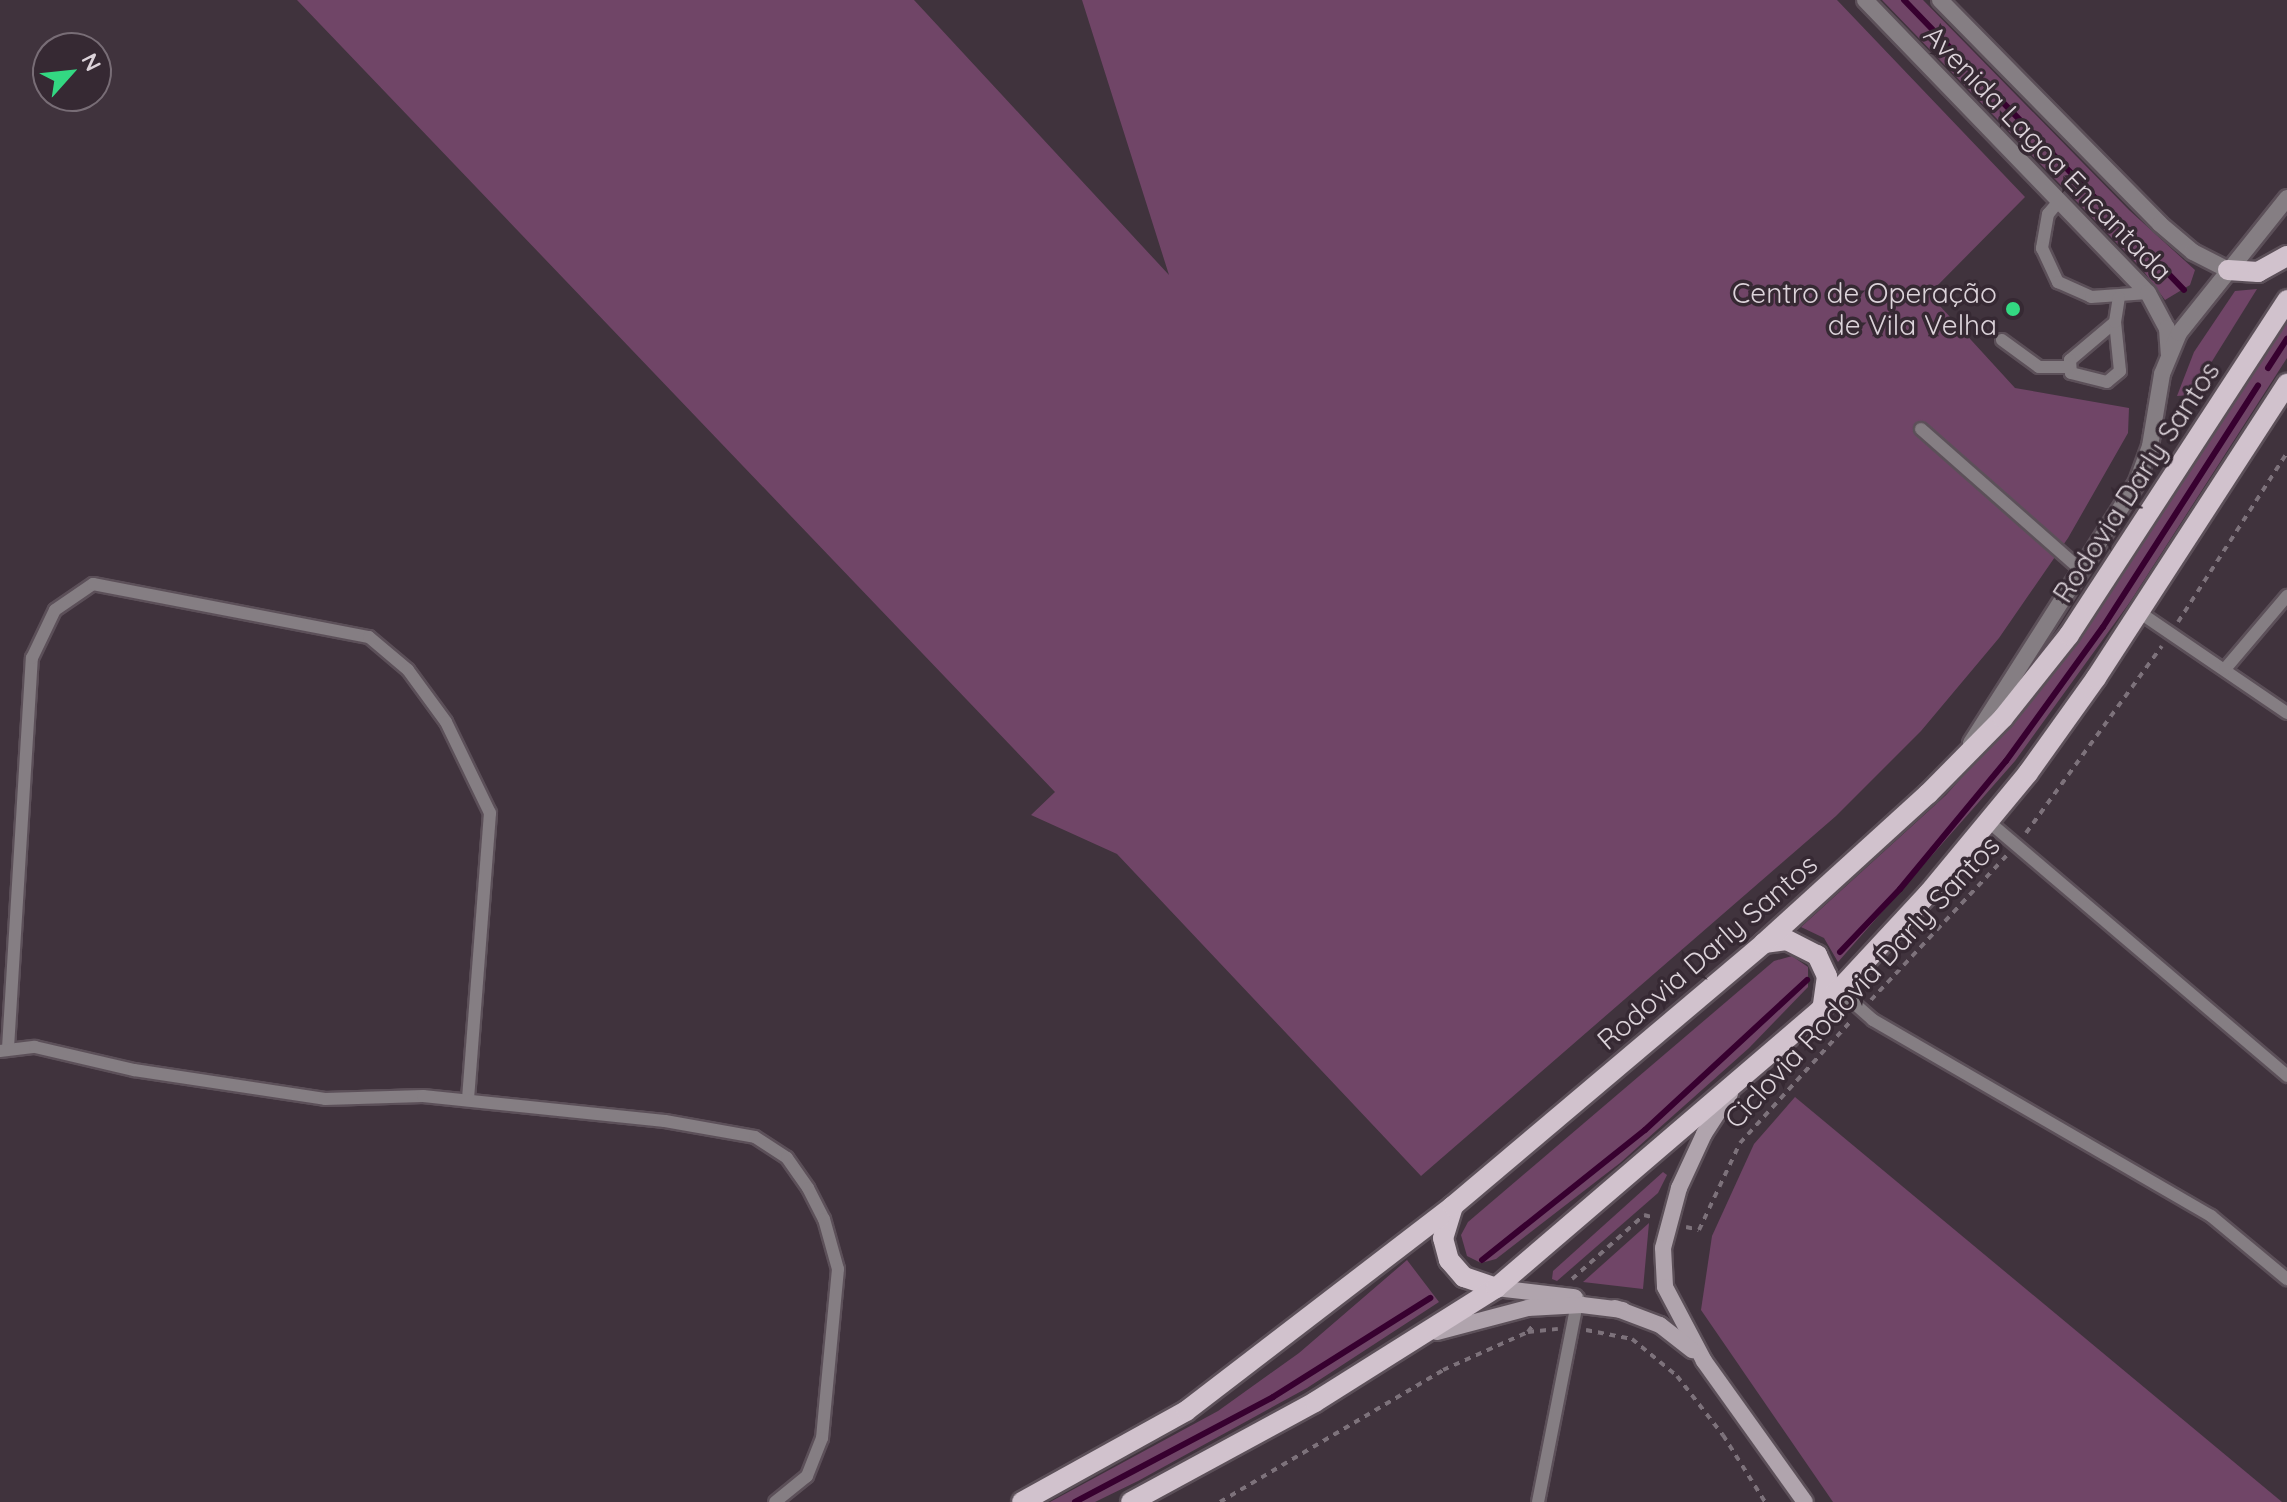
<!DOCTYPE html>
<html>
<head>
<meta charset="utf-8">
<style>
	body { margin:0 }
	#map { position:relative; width:2287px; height:1502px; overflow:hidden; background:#40333d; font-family:Quicksand,sans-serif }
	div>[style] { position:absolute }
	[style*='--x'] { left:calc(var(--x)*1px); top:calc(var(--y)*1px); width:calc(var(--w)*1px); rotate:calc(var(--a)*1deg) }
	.green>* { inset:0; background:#704567 }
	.stream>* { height:6px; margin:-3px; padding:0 3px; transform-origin:3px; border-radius:3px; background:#37002f }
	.path>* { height:4px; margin-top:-2px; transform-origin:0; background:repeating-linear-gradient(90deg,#7d727b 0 6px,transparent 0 12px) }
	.roads { filter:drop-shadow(2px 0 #5c5059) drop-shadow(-2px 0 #5c5059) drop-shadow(0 2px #5c5059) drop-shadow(0 -2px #5c5059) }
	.service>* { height:12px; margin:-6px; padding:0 6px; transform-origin:6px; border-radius:6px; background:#857e83 }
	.minor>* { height:16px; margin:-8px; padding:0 8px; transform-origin:8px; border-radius:8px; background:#857e83 }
	.tertiary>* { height:16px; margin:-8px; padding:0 8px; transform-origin:8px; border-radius:8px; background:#857e83 }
	.secondary>* { height:16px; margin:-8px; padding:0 8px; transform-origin:8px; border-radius:8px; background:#b0a4ad }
	.primary>* { height:20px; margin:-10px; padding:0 10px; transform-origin:10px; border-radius:10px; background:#d1c2cd }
	.dots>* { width:22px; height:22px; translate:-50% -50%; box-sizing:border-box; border:4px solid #362933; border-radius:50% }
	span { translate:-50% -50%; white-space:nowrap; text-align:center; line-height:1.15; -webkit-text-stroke:7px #362933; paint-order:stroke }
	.street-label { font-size:28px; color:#dcd3da }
	.poi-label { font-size:28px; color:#dcd3da }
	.right { translate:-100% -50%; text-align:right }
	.north { position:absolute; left:32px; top:32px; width:80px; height:80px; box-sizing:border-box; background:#362933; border:2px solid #786d76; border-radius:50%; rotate:63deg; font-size:22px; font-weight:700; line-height:32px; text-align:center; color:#dcd3da }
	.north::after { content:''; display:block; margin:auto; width:28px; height:36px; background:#33d882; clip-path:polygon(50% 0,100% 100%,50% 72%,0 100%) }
</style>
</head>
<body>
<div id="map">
	<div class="green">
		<i style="clip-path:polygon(297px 0,914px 0,1169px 275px,1082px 0,1837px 0,2025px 197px,1929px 294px,2015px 388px,2129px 408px,2128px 433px,2068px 538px,1999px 638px,1921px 731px,1836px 816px,1421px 1176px,1117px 854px,1031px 815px,1055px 792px)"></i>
		<i style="clip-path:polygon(1882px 0,1923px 0,2129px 210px,2195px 270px,2190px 285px,2165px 300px,2142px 269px)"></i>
		<i style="clip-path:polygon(2257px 289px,2191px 395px,2177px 396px,2194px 352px,2235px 291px)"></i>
		<i style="clip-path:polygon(2287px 319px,2287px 358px,2130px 602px,2015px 761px,1838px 962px,1824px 938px,1801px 927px,1946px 795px,2040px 690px,2112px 591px)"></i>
		<i style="clip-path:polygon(1792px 956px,1808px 967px,1808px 987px,1749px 1048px,1620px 1163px,1496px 1259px,1481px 1263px,1467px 1256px,1461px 1235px,1468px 1222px,1774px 961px)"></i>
		<i style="clip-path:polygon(1795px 1097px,2282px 1502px,1833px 1502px,1701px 1310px,1712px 1236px,1754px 1144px)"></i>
		<i style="clip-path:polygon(1663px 1172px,1667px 1175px,1658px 1193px,1557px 1281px,1552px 1279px,1553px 1271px)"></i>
		<i style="clip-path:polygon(1649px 1223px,1643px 1289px,1583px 1282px)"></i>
		<i style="clip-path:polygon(1407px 1260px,1439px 1302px,1307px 1388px,1138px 1481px,1095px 1502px,1050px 1502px,1218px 1411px,1299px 1353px)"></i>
	</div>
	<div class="stream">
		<i style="--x:1904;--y:0;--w:403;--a:46"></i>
		<i style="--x:2268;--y:368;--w:35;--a:-57"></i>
		<i style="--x:1840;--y:952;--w:87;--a:-46.4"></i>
		<i style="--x:1900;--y:889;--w:166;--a:-50.4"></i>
		<i style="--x:2006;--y:761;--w:165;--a:-54.1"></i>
		<i style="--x:2103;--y:627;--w:287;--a:-57.3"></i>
		<i style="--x:1482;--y:1260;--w:208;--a:-38.6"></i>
		<i style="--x:1645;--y:1130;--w:221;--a:-42.8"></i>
		<i style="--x:1075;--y:1502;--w:224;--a:-27.9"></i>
		<i style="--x:1273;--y:1397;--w:186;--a:-32.2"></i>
	</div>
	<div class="path">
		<i style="--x:2178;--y:622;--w:201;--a:-57.2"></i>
		<i style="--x:2026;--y:833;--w:231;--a:-54"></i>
		<i style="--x:1871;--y:1000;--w:199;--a:-46.8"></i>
		<i style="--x:1686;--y:1227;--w:13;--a:13"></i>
		<i style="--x:1699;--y:1230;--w:96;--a:-64.8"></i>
		<i style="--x:1740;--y:1143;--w:165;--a:-47.7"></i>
		<i style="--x:1572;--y:1279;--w:96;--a:-41.6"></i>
		<i style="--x:1644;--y:1215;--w:11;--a:15"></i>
		<i style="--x:1586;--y:1330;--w:47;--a:11.1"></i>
		<i style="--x:1632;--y:1339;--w:58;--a:39.4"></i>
		<i style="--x:1677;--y:1376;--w:75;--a:52.1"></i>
		<i style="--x:1723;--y:1435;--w:79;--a:57.9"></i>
		<i style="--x:1528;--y:1332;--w:30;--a:-6"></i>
		<i style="--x:1220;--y:1502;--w:259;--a:-30.6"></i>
		<i style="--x:1443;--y:1370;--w:93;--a:-24.1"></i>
		<i style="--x:1528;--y:1332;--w:9;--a:-54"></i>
	</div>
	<div class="roads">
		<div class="service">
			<i style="--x:2059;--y:201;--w:17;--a:130"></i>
			<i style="--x:2048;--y:214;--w:35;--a:100"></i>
			<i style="--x:2042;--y:248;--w:38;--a:65"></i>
			<i style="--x:2058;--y:282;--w:36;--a:24"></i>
			<i style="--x:2091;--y:297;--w:57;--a:-4"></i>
			<i style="--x:2115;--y:322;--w:59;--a:139.8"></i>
			<i style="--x:2070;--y:360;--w:13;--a:86"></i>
			<i style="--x:2071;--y:373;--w:37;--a:14"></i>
			<i style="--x:2107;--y:382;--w:17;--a:-40"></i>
			<i style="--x:2120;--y:371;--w:49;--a:-95.8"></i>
			<i style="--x:2115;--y:322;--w:25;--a:-81"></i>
			<i style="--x:2002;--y:340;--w:46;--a:36.1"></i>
			<i style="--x:2039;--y:367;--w:29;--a:0"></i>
			<i style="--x:1921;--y:429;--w:213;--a:41.4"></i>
			<i style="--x:2139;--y:612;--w:179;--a:34.3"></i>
			<i style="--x:2225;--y:669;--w:96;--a:-49.7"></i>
			<i style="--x:1989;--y:822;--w:392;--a:40.4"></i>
			<i style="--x:1839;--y:990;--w:45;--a:41.4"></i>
			<i style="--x:1873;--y:1020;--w:391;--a:30.1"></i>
			<i style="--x:2211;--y:1216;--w:99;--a:39.7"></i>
			<i style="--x:8;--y:1048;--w:391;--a:-86.5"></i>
			<i style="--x:32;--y:658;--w:53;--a:-64.4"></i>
			<i style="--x:55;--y:610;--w:46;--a:-34.4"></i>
			<i style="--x:93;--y:584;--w:281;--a:10.9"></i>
			<i style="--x:369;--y:637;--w:51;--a:40.2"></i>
			<i style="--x:408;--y:670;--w:64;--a:53.8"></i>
			<i style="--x:446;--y:722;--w:101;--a:64.2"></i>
			<i style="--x:490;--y:813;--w:288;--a:94.4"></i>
			<i style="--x:0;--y:1051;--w:35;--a:-7"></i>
			<i style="--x:35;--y:1047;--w:102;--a:13.1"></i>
			<i style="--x:134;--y:1070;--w:193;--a:8.6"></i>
			<i style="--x:325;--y:1099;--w:98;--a:-1.8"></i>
			<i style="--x:423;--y:1096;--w:243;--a:5.9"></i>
			<i style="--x:665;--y:1121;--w:91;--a:10.1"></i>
			<i style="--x:755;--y:1137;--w:38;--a:33"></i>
			<i style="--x:787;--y:1158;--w:37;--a:55"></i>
			<i style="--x:808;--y:1188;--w:35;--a:63"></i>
			<i style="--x:824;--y:1219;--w:52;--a:74.4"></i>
			<i style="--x:838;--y:1269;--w:170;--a:95.4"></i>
			<i style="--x:822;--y:1438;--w:41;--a:111.5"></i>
			<i style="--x:807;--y:1476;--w:41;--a:140.9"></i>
			<i style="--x:1538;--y:1502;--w:208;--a:-78.9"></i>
		</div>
		<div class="minor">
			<i style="--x:1865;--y:0;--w:407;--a:46"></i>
			<i style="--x:2148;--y:293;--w:40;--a:62"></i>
			<i style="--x:2167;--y:328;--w:26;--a:86"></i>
			<i style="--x:1940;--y:0;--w:314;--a:45.5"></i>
			<i style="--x:2160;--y:224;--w:43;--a:40.3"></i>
			<i style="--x:2193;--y:252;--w:39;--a:27"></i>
		</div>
		<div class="tertiary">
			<i style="--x:1971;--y:743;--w:309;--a:-57.5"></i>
			<i style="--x:2137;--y:482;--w:38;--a:-70"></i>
			<i style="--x:2150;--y:446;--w:73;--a:-80.5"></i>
			<i style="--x:2162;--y:374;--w:44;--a:-67.5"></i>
			<i style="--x:2179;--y:333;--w:173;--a:-51.3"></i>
		</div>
		<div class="secondary">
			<i style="--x:1730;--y:1094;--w:48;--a:123"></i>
			<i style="--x:1704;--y:1134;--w:60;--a:114.8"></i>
			<i style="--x:1679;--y:1188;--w:62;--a:104.9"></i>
			<i style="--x:1663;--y:1248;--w:39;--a:87"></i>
			<i style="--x:1665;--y:1287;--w:84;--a:62.2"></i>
			<i style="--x:1704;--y:1361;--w:173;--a:54.4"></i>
			<i style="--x:1496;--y:1288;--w:79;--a:6.6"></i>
			<i style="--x:1615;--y:1308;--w:48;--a:20.7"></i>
			<i style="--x:1660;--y:1325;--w:41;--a:38"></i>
			<i style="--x:1437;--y:1332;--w:94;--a:-14.8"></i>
			<i style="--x:1528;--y:1308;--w:54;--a:-3.2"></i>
			<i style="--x:1582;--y:1305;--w:41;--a:7"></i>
		</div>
		<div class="primary">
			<i style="--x:2228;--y:270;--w:30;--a:4"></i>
			<i style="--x:2258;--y:272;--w:33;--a:-29"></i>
			<i style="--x:1764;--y:943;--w:23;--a:-7"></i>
			<i style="--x:1787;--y:940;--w:34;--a:27"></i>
			<i style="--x:1817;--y:955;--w:23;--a:65"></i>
			<i style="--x:1827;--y:976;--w:29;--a:98"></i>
			<i style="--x:1453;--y:1206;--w:34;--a:107"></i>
			<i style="--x:1443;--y:1238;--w:23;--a:75"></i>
			<i style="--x:1449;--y:1260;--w:23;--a:49"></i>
			<i style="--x:1464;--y:1277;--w:34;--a:19"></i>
			<i style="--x:1022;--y:1502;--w:188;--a:-29"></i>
			<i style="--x:1186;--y:1411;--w:337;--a:-37.5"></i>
			<i style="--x:1453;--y:1206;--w:407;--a:-40.2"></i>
			<i style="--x:1764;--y:943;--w:222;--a:-42.3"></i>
			<i style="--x:1928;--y:794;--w:107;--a:-45.4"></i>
			<i style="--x:2003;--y:718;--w:106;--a:-51.5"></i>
			<i style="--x:2069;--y:635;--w:400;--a:-56.9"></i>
			<i style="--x:1131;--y:1502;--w:209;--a:-28.5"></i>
			<i style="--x:1315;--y:1402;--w:214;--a:-32.2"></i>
			<i style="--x:1496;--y:1288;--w:428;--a:-40.6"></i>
			<i style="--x:1821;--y:1009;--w:157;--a:-47.1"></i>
			<i style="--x:1928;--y:894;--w:157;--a:-50.4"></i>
			<i style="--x:2028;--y:773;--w:117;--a:-54.4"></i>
			<i style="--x:2096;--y:678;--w:351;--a:-57"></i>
		</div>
	</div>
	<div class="dots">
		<i style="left:2013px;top:309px;background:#33d882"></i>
	</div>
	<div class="street-label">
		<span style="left:2048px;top:153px;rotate:46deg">Avenida Lagoa Encantada</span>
		<span style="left:2136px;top:482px;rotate:-57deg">Rodovia Darly Santos</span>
		<span style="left:1707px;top:952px;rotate:-41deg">Rodovia Darly Santos</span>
		<span style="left:1862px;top:982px;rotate:-47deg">Ciclovia Rodovia Darly Santos</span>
	</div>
	<div class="poi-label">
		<span class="right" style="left:1997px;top:309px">Centro de Operação<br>de Vila Velha</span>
	</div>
	<div class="north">N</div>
</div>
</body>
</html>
